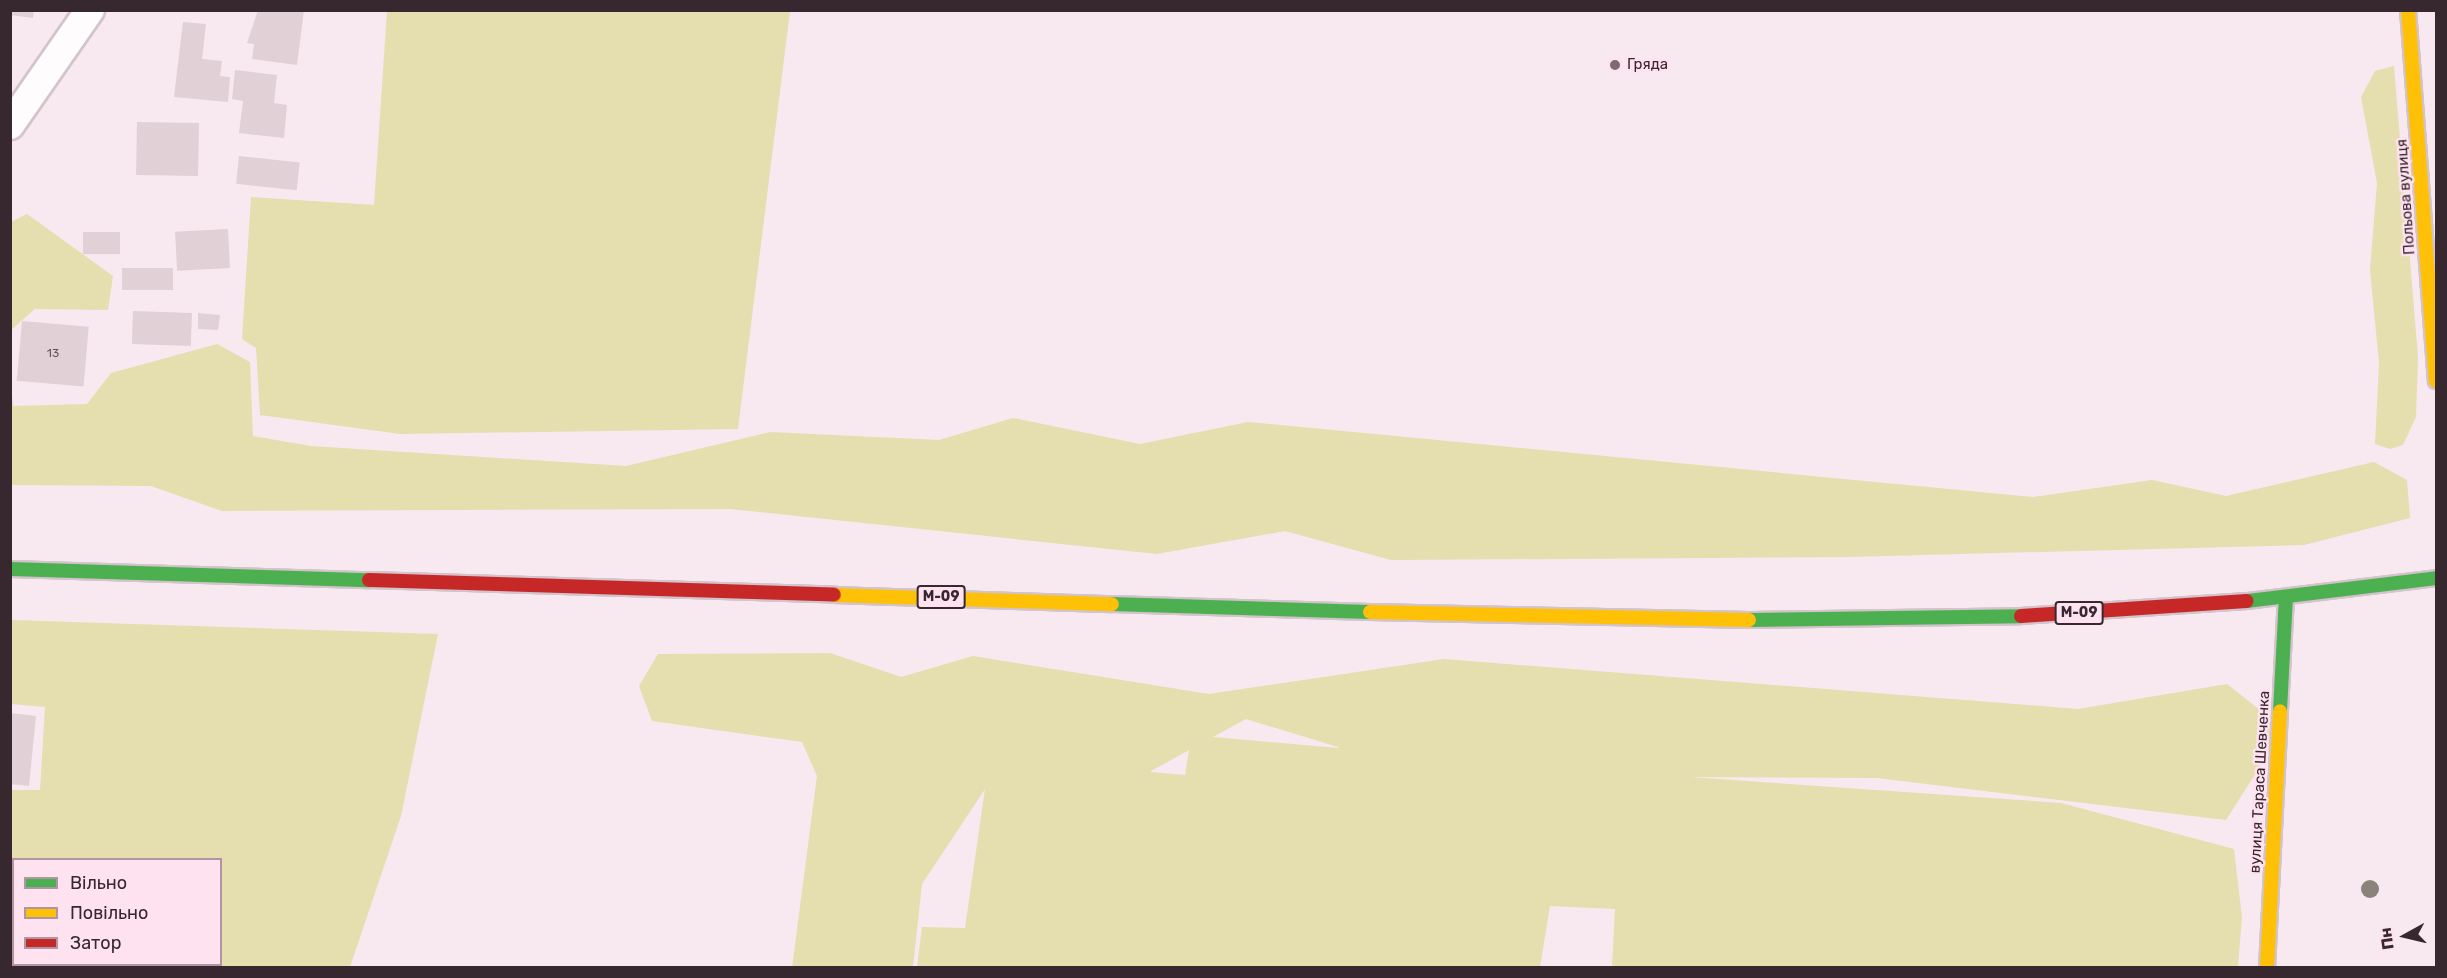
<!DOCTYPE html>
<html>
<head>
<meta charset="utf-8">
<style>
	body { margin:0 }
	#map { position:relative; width:2447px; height:978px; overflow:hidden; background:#f8e8f0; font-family:Rubik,sans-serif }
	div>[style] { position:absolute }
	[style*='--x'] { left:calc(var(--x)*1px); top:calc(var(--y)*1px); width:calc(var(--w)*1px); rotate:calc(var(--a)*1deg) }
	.green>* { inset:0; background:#e5deaf }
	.building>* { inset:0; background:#e1d0d5; transform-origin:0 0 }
	.roads { filter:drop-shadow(2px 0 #d3c3cb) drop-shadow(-2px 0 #d3c3cb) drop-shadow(0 2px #d3c3cb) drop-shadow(0 -2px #d3c3cb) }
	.street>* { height:28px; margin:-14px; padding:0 14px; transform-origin:14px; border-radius:14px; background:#fefcfd }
	.fast>* { height:14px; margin:-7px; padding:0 7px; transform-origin:7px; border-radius:7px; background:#4caf50 }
	.slow>* { height:14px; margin:-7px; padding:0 7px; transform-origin:7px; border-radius:7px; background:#ffc107 }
	.jam>* { height:14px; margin:-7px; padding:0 7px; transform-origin:7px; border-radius:7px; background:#c62828 }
	.trees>* { width:18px; height:18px; margin:-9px; border-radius:50%; background:#8a837a }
	.dots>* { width:16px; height:16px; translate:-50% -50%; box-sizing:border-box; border:3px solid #fee2ef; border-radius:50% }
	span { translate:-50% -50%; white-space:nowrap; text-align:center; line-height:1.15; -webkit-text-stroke:5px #fee2ef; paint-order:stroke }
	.number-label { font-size:12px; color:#64545b }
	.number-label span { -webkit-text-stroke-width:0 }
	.shield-label span { padding:2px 4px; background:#fee2ef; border:2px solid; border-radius:4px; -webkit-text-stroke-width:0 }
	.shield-label { font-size:14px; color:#37272f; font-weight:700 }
	.poi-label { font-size:15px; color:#37272f }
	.left { translate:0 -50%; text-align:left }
	.street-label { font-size:15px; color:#37272f }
	.frame { position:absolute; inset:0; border:12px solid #37272f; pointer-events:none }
	.legend { position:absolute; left:12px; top:858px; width:210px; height:108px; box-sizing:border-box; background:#fee2ef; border:2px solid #ae97a2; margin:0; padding:8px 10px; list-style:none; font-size:18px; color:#37272f }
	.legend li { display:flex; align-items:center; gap:12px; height:30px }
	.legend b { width:30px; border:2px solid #ae97a2 }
	.north { position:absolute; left:2375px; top:906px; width:60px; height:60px; -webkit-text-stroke:4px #fee2ef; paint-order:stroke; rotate:262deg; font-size:16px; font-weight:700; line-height:24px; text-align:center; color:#37272f }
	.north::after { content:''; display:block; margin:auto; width:21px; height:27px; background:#37272f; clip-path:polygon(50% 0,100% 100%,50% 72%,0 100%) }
</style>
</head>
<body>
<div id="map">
	<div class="green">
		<i style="clip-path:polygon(387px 11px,790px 11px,738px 429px,400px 434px,260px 415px,256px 348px,242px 339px,251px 197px,374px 205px)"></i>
		<i style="clip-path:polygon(2394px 66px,2418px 357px,2416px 417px,2403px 445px,2390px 449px,2375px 444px,2379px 363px,2370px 270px,2377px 183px,2361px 97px,2375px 71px)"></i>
		<i style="clip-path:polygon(27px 214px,113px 276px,108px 310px,35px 309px,11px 330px,11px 222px)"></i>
		<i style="clip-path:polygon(217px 344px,250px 362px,253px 436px,311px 446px,626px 466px,770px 432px,939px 440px,1013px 418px,1140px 444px,1248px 422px,2033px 497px,2152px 480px,2226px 496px,2374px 462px,2407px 480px,2410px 518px,2304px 545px,1848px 557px,1391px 560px,1285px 531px,1157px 554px,730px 509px,222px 511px,151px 486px,11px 485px,11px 382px,13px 406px,87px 404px,111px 373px)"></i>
		<i style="clip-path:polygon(11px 620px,438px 634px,401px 816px,350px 967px,97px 965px,220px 964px,220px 860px,14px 860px,11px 944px,11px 790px,40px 790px,45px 707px,11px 704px)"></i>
		<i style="clip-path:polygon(evenodd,830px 653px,901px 677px,973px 656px,1209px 694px,1444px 659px,2078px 709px,2227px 684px,2284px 729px,2226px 820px,1877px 778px,1690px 777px,2061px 803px,2234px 849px,2242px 917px,2238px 967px,1612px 967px,1615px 909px,1550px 906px,1540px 967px,917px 967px,922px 927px,965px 928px,985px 789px,922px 884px,913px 967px,792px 968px,817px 776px,802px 742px,652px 721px,639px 686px,658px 654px,830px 653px,1246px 719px,1338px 747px,1338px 748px,1213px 737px,1246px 719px,830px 653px,1189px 750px,1185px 775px,1151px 772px,1151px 771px,1189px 750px)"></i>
	</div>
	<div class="building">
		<i style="clip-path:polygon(10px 10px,34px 10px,33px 18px,10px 15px)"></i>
		<i style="clip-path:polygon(258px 10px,304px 10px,297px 65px,252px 59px,254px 44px,247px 43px)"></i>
		<i style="clip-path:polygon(183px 22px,206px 24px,202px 59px,222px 61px,220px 76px,230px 77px,228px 102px,174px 97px)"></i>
		<i style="clip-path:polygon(235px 70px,277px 75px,274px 103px,287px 105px,284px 138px,239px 133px,243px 101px,232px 99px)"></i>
		<i style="left:137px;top:122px;width:62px;height:53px;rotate:1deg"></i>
		<i style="left:239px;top:156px;width:61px;height:28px;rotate:6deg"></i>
		<i style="left:228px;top:229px;width:39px;height:53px;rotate:87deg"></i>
		<i style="left:83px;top:232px;width:37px;height:22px"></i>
		<i style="left:173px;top:268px;width:22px;height:51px;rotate:90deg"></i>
		<i style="left:133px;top:311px;width:59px;height:33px;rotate:2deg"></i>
		<i style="clip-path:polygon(198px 313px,220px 315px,218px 330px,198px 329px)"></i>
		<i style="left:22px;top:321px;width:67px;height:60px;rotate:5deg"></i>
		<i style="clip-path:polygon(10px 713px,36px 716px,29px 786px,10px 784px)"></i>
	</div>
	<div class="roads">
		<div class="street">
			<i style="--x:10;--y:125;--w:140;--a:-55.2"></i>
		</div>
		<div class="fast">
			<i style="--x:10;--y:569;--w:359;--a:1.8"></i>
			<i style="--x:2247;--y:601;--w:190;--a:-6.9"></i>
			<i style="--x:1112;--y:604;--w:258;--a:1.8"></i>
			<i style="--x:1749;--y:620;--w:272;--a:-0.8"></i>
			<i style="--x:2280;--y:711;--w:113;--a:-87"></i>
		</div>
		<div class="slow">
			<i style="--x:2408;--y:10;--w:372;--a:85.7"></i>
			<i style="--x:834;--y:595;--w:278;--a:1.9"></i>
			<i style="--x:1370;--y:612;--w:379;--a:1.2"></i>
			<i style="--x:2267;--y:968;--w:257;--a:-87.1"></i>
		</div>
		<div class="jam">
			<i style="--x:369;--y:580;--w:465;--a:1.8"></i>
			<i style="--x:2021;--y:616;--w:226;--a:-3.8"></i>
		</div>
	</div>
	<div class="trees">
		<i style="left:2370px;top:889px"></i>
	</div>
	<div class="dots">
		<i style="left:1615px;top:65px;background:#7b6b73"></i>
	</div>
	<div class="number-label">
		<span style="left:53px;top:354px">13</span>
	</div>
	<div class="shield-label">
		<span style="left:941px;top:597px">М-09</span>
		<span style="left:2079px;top:613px">М-09</span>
	</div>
	<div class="poi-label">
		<span class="left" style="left:1627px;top:65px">Гряда</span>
	</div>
	<div class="street-label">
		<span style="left:2406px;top:197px;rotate:-94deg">Польова вулиця</span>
		<span style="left:2260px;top:782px;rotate:-87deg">вулиця Тараса Шевченка</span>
	</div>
	<div class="frame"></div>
	<ul class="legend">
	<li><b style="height:8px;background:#4caf50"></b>Вільно</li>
	<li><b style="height:8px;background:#ffc107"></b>Повільно</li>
	<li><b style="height:8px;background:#c62828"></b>Затор</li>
	</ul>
	<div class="north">Пн</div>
</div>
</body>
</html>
